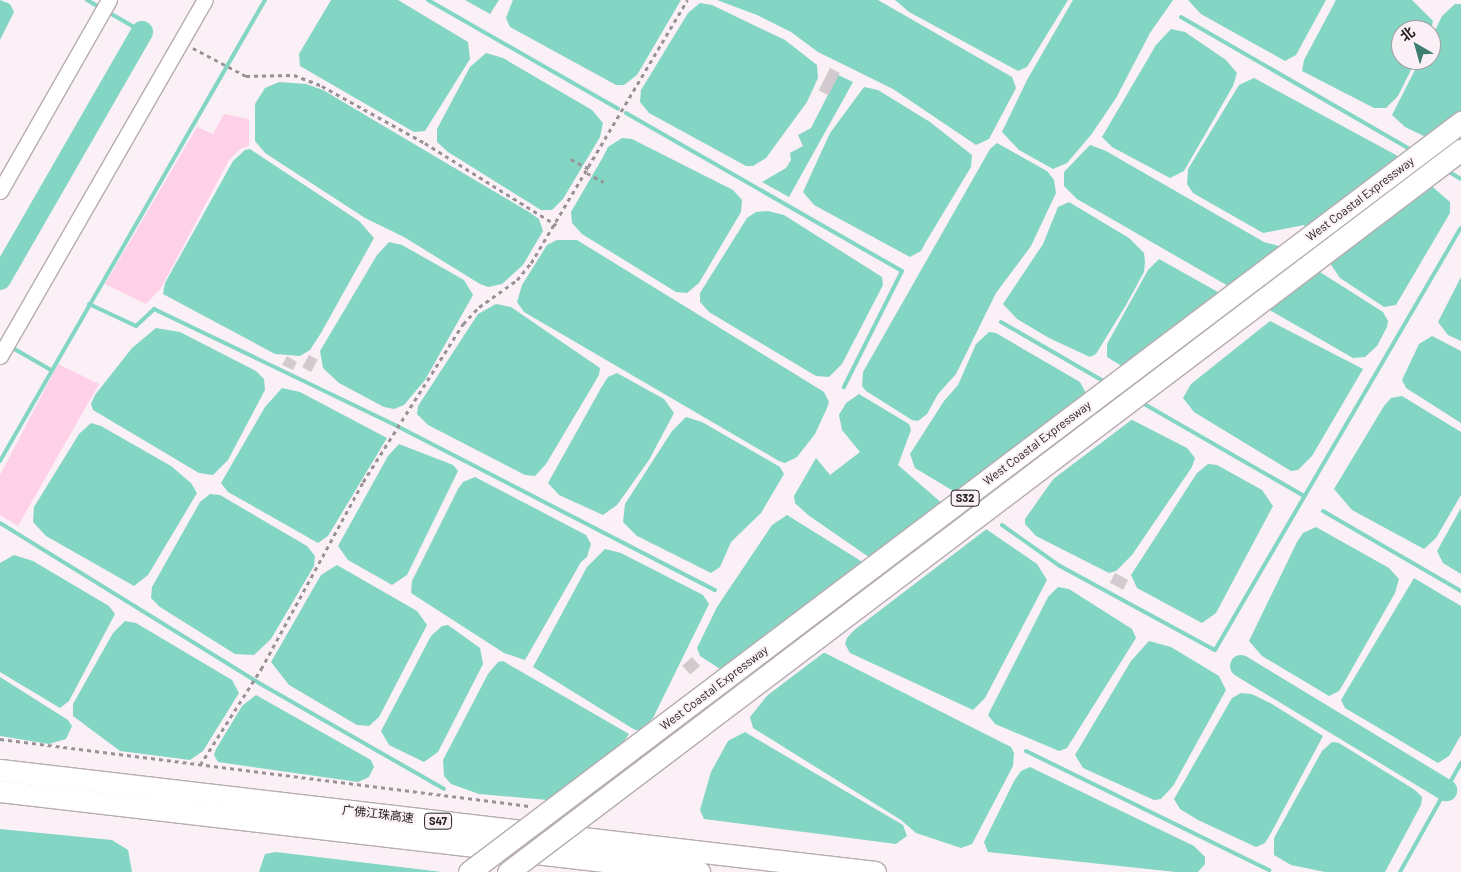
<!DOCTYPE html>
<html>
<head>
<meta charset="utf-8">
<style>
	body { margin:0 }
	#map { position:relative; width:1461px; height:872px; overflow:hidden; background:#faf0f5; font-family:Barlow,"Noto Sans SC",sans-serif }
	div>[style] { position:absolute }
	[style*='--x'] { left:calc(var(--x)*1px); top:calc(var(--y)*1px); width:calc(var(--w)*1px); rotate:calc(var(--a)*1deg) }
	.green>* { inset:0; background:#fed1e8 }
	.water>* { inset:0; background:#83d5c4 }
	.pier>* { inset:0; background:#faf0f5 }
	.stream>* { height:4px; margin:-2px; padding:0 2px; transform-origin:2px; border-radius:2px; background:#83d5c4 }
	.river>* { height:22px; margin:-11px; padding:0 11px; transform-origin:11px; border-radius:11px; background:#83d5c4 }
	.building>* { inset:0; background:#d2cace; transform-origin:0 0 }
	.path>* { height:2.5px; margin-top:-1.25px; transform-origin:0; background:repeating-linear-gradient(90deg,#999295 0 4px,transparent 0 8px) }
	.roads { filter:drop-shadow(1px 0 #b6adb1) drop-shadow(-1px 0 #b6adb1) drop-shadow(0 1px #b6adb1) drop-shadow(0 -1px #b6adb1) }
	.minor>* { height:15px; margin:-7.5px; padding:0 7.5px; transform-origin:7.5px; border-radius:7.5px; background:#fff }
	.highway>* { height:21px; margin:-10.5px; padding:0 10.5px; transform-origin:10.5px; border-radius:10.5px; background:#fff }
	.bridges { filter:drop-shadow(1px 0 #b6adb1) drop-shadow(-1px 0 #b6adb1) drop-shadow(0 1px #b6adb1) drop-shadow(0 -1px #b6adb1) }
	.highway-bridge>* { height:21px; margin:-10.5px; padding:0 10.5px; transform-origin:10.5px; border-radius:10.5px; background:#fff }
	span { translate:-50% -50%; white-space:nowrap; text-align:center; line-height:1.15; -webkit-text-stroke:4px #faf0f5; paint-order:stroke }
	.shield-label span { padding:1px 4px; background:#faf0f5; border:1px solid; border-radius:4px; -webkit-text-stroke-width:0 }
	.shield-label { font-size:11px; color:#262324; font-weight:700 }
	.street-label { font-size:12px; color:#262324 }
	.north { position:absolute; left:1391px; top:20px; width:50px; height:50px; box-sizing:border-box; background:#faf0f5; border:1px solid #a59ea1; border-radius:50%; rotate:322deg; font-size:14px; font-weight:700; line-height:20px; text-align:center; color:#262324 }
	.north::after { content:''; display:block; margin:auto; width:18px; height:22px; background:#3c7f72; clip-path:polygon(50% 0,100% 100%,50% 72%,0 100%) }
</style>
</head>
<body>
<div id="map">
	<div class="green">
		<i style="clip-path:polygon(224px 114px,249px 119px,249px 146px,240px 149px,229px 160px,161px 288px,146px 304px,105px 284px,197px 127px,213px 134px)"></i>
		<i style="clip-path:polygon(58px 364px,99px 384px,18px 526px,0 515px,0 475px)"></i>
	</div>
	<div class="water">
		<i style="clip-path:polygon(0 0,10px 4px,14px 12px,0 40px)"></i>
		<i style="clip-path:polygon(331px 0,398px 0,468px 42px,470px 59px,425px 131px,414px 132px,300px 66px,299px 54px)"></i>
		<i style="clip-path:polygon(465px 0,499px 0,490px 14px)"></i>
		<i style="clip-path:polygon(513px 0,681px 0,637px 75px,624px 85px,616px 85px,510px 27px,506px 18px)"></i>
		<i style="clip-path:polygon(717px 0,878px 0,1012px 77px,1016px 88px,989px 139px,976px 145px,893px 89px,818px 52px,791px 32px,757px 15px)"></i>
		<i style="clip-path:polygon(895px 0,1068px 0,1027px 67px,1018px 71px,909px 12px)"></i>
		<i style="clip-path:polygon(1073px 0,1173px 0,1150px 33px,1116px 98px,1091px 135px,1067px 163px,1053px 169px,1019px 150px,1002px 132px,1027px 80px)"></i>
		<i style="clip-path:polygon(1188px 0,1326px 0,1296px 55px,1285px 61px,1201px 14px)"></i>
		<i style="clip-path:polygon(1336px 0,1412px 0,1433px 21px,1431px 30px,1401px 30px,1401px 60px,1416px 60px,1398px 96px,1386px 108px,1374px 108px,1302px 71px,1304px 60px)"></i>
		<i style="clip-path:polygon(700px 3px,712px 5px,785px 40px,817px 65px,818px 78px,807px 102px,766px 158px,753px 166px,746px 166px,649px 113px,640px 102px,641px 90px,688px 13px)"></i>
		<i style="clip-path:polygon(1455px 4px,1461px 4px,1461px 144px,1455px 151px,1405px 127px,1392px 115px,1420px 60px,1431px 60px,1431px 39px,1442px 16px)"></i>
		<i style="clip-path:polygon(1171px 29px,1185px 32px,1226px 60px,1237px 73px,1233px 86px,1184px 171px,1170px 178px,1112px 147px,1102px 137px,1156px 45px)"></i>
		<i style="clip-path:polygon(486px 53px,503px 58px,592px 110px,603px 123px,600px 137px,563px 199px,552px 210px,541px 210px,448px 152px,437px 142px,437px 129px,470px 67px)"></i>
		<i style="clip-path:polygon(838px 75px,853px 82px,789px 197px,762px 182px,786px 168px,791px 160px,790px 153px,803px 146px,798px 135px,811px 128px)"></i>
		<i style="clip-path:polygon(1254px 78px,1396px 155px,1450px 202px,1450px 213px,1396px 305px,1384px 307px,1340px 278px,1304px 225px,1263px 233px,1193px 193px,1187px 184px,1188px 169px,1239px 85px)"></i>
		<i style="clip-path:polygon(279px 82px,306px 84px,323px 90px,529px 212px,539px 219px,543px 231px,523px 265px,502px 284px,488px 287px,480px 284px,404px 237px,365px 218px,265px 153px,255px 141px,255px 104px,265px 88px)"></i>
		<i style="clip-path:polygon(864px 87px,878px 90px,930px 122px,972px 155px,971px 167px,927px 240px,921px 251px,910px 257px,814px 205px,803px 192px,830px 133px)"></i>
		<i style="clip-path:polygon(622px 138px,632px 139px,733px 190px,742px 200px,741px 212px,699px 283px,687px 293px,676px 292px,582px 234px,572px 223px,571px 212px,603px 157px,608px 147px)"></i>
		<i style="clip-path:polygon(997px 143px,1047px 171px,1054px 180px,1056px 193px,1031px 246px,996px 293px,956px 374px,938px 394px,927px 414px,918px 421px,912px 420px,866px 391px,862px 386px,863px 372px,990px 149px)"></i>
		<i style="clip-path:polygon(1090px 145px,1106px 151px,1264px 242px,1279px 246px,1383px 312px,1388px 321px,1387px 327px,1377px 346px,1365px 357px,1353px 358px,1077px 199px,1064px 186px,1064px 172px)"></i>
		<i style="clip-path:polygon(250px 149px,359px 221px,374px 238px,321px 333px,310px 350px,300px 356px,275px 354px,163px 294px,165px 283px,233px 161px,245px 150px)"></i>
		<i style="clip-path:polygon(1069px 202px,1129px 238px,1144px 253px,1145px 262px,1144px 272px,1126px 305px,1096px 354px,1090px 357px,1049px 338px,1017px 319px,1003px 304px,1043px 244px,1058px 207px)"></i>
		<i style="clip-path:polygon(768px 211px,784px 215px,882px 277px,883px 285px,842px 364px,829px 377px,816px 376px,709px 312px,700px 302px,700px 293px,747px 218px,756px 212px)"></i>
		<i style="clip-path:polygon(557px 240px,577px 240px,824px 392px,829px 402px,827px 408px,815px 434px,797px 457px,785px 463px,779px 461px,524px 312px,517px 302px,522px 285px,547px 245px)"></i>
		<i style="clip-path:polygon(389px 242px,402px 245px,464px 280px,473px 295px,425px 380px,404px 405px,394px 409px,384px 407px,339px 383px,323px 368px,320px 351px,377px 255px)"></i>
		<i style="clip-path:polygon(1159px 259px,1243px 306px,1125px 368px,1107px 357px,1107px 344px,1148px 270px)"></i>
		<i style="clip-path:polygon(1461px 277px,1461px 341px,1448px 335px,1438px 322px)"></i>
		<i style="clip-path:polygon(496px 304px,511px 307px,600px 368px,599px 375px,546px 464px,535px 476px,525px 475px,428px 425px,417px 414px,418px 406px,478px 314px)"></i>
		<i style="clip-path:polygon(1270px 321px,1363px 369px,1312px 456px,1298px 470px,1291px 471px,1194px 412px,1183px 398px,1191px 384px)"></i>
		<i style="clip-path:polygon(156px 328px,180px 332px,256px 371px,264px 379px,265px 390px,228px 460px,213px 475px,199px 473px,93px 410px,91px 404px,95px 395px,132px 348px)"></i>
		<i style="clip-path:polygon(989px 332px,996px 333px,1080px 382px,1087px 395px,990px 513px,915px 468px,910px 454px,944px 401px,958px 385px,976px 344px)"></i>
		<i style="clip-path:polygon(1432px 336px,1461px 351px,1461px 423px,1406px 388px,1402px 380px,1419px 344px)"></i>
		<i style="clip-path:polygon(617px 373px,664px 399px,674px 413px,649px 460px,617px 505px,603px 515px,559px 495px,548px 483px,601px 388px,608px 377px)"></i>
		<i style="clip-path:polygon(282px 388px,300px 392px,387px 438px,328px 536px,318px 543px,228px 492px,221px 483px,265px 407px)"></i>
		<i style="clip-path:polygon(859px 394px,909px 424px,911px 430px,898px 465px,944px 505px,876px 562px,808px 515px,795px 503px,794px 496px,816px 458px,830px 475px,860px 452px,842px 430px,839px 415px,846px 403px)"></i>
		<i style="clip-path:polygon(1402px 396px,1461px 432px,1461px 495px,1436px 538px,1424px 549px,1352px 510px,1334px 489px,1384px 406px,1391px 398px)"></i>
		<i style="clip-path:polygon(1105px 406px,1187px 448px,1195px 458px,1192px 467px,1132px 555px,1116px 571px,1109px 573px,1036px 536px,1025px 524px,1025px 519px)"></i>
		<i style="clip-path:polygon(686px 417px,702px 422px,780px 467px,784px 474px,761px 513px,731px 542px,720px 567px,711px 573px,637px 536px,623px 522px,625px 504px,672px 431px)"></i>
		<i style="clip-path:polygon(91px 423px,101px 426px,171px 466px,191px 483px,197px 493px,148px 575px,134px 586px,46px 536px,33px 522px,34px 507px,79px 434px)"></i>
		<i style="clip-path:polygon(399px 444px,453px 465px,458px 471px,407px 575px,392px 585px,348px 560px,338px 546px,388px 456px)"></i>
		<i style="clip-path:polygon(1208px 464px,1217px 465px,1262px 490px,1273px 506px,1216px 613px,1202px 623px,1137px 588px,1131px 575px,1197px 473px)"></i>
		<i style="clip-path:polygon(475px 477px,586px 535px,591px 544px,587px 557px,581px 562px,525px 660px,504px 653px,411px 593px,412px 581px,458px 489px,463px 482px)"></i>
		<i style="clip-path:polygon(210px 494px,220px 495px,307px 546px,315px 556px,314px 566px,271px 639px,254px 655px,235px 654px,160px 607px,151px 598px,152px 587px,200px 502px)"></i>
		<i style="clip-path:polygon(1461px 508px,1461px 574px,1443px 563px,1437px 551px)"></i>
		<i style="clip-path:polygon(960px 511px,1037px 564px,1047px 580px,985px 698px,973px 710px,850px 653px,845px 644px,847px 638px)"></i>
		<i style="clip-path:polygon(787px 515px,877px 571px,745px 685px,700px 656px,697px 648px,717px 607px,772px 525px)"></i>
		<i style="clip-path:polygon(1316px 527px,1389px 568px,1399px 579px,1395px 593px,1345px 681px,1339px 691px,1329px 696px,1262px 656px,1249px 641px,1297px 542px,1303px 533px)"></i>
		<i style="clip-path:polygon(605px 549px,621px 553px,703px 595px,709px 604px,653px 718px,640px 730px,635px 730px,533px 667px,587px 567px)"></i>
		<i style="clip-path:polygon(14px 555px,33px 561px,109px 606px,115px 614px,69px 701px,60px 708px,0 672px,0 563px)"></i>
		<i style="clip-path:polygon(337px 565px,417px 611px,427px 625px,379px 717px,369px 726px,357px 725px,289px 685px,271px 662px,321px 575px)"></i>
		<i style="clip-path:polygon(1414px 578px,1461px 606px,1461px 735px,1449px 756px,1438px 763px,1345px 708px,1341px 700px)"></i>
		<i style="clip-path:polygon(1058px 587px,1069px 589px,1132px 629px,1136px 638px,1067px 748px,1059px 751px,995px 724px,988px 715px,1048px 597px)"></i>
		<i style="clip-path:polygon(125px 621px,136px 623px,232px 680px,239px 693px,203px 751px,190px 760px,120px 751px,73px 716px,73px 704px,113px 633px)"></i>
		<i style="clip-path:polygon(448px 625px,480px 648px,483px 664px,438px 752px,424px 762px,389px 745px,381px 731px,431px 636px,442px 626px)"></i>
		<i style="clip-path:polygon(1149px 641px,1171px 647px,1219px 676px,1226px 690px,1173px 786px,1161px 799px,1154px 800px,1083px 768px,1075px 755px,1131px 661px)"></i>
		<i style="clip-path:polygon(819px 650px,1011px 747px,1014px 753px,1013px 766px,972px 844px,961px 848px,916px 833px,901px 820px,753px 728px,750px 717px,797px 658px)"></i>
		<i style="clip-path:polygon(503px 661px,629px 734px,582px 803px,479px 794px,451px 784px,444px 776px,443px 760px,488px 674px,498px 662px)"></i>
		<i style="clip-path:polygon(0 677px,68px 720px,72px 726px,66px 739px,49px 744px,0 736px)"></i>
		<i style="clip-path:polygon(1241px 693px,1252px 694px,1272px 704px,1323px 736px,1271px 833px,1265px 843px,1256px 847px,1198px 820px,1180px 809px,1174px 799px,1232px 698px)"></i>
		<i style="clip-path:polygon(256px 695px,371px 760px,374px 767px,369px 777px,358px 782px,218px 762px,214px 755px,216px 749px,242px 706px)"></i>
		<i style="clip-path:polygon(745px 732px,903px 825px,907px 836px,896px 844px,704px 819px,700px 810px,711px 772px,728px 741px)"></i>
		<i style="clip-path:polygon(1332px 742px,1339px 743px,1415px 790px,1422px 797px,1421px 805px,1385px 872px,1325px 872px,1291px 865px,1274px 855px,1274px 838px,1322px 751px)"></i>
		<i style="clip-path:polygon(1030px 767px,1194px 846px,1205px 857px,1205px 864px,1198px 872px,1176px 872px,988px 852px,984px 842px,1014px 781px,1021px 771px)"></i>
		<i style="clip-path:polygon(0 829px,112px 840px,128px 850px,132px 872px,0 872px)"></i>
		<i style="clip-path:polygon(276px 852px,442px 872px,259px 872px,265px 854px)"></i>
	</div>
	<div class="pier">
		<i style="clip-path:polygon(1104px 404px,1134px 418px,1044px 486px)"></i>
		<i style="clip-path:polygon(959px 509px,988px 528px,845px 637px)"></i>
		<i style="clip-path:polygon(820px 648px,826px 651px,760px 701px,795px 657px)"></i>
	</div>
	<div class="stream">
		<i style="--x:87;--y:0;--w:16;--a:30"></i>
		<i style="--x:428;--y:0;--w:219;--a:29.8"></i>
		<i style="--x:108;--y:12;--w:39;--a:30"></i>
		<i style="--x:1181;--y:17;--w:266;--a:30"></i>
		<i style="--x:626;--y:113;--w:318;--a:29.8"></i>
		<i style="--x:902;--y:271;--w:130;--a:116.6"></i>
		<i style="--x:1446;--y:170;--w:17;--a:31"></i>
		<i style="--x:89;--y:304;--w:52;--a:25.1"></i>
		<i style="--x:136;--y:326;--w:25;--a:-43"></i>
		<i style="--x:154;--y:309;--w:267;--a:25.7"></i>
		<i style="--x:395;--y:425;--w:360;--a:27.3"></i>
		<i style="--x:1001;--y:322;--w:120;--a:30"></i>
		<i style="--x:11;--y:347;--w:46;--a:29.9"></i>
		<i style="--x:1139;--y:401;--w:190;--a:29.9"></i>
		<i style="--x:0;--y:461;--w:532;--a:-60.11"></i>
		<i style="--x:1323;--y:511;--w:160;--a:30.1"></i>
		<i style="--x:0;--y:523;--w:304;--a:31.7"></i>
		<i style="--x:259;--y:683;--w:213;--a:29.8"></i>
		<i style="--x:1002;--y:525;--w:71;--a:35.3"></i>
		<i style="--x:1060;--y:566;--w:176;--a:28.5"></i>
		<i style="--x:1215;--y:650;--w:488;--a:-59.8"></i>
		<i style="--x:1026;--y:751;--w:271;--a:26.1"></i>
		<i style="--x:1400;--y:872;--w:125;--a:-60.8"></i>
	</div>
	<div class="river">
		<i style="--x:0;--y:279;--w:285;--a:-60.1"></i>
		<i style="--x:1241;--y:666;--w:240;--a:31.2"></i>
	</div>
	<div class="building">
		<i style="left:830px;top:68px;width:11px;height:25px;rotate:27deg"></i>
		<i style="left:309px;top:355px;width:10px;height:14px;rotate:29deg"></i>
		<i style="clip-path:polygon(287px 356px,297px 362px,293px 370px,282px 365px)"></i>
		<i style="left:1115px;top:573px;width:15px;height:11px;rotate:28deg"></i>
		<i style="left:692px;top:657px;width:12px;height:13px;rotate:48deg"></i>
	</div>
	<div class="path">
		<i style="--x:193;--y:48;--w:60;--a:27.8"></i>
		<i style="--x:246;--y:76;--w:48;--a:-1.2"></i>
		<i style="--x:294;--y:75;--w:30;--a:21"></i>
		<i style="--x:322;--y:86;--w:118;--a:29"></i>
		<i style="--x:425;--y:143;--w:155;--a:32"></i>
		<i style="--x:571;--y:159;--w:21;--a:29"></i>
		<i style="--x:587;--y:173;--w:19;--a:28"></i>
		<i style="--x:0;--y:739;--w:533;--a:7.22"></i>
		<i style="--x:200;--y:765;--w:114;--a:-57.6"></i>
		<i style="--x:261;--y:669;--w:213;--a:-61.4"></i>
		<i style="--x:363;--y:482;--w:187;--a:-57.7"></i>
		<i style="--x:463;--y:324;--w:23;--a:-47"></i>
		<i style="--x:479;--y:307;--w:47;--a:-35.4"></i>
		<i style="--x:517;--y:280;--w:22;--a:-51"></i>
		<i style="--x:531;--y:263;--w:306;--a:-59.3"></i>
	</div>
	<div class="roads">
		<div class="minor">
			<i style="--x:0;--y:191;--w:220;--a:-60.3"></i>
			<i style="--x:0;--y:356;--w:411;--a:-60.1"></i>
		</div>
		<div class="highway">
			<i style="--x:0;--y:770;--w:881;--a:6.65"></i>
			<i style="--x:0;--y:791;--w:704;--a:6.61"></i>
		</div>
	</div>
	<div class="bridges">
		<div class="highway-bridge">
			<i style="--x:469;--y:872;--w:1244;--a:-37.09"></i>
			<i style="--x:508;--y:872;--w:1196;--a:-37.15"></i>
		</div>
	</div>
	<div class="shield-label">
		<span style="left:965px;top:498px">S32</span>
		<span style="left:438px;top:821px">S47</span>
	</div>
	<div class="street-label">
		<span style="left:1360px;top:199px;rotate:-37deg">West Coastal Expressway</span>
		<span style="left:1037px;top:443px;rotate:-37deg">West Coastal Expressway</span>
		<span style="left:714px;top:688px;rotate:-37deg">West Coastal Expressway</span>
		<span style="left:378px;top:814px;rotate:7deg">广佛江珠高速</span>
	</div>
	<div class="north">北</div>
</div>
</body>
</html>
